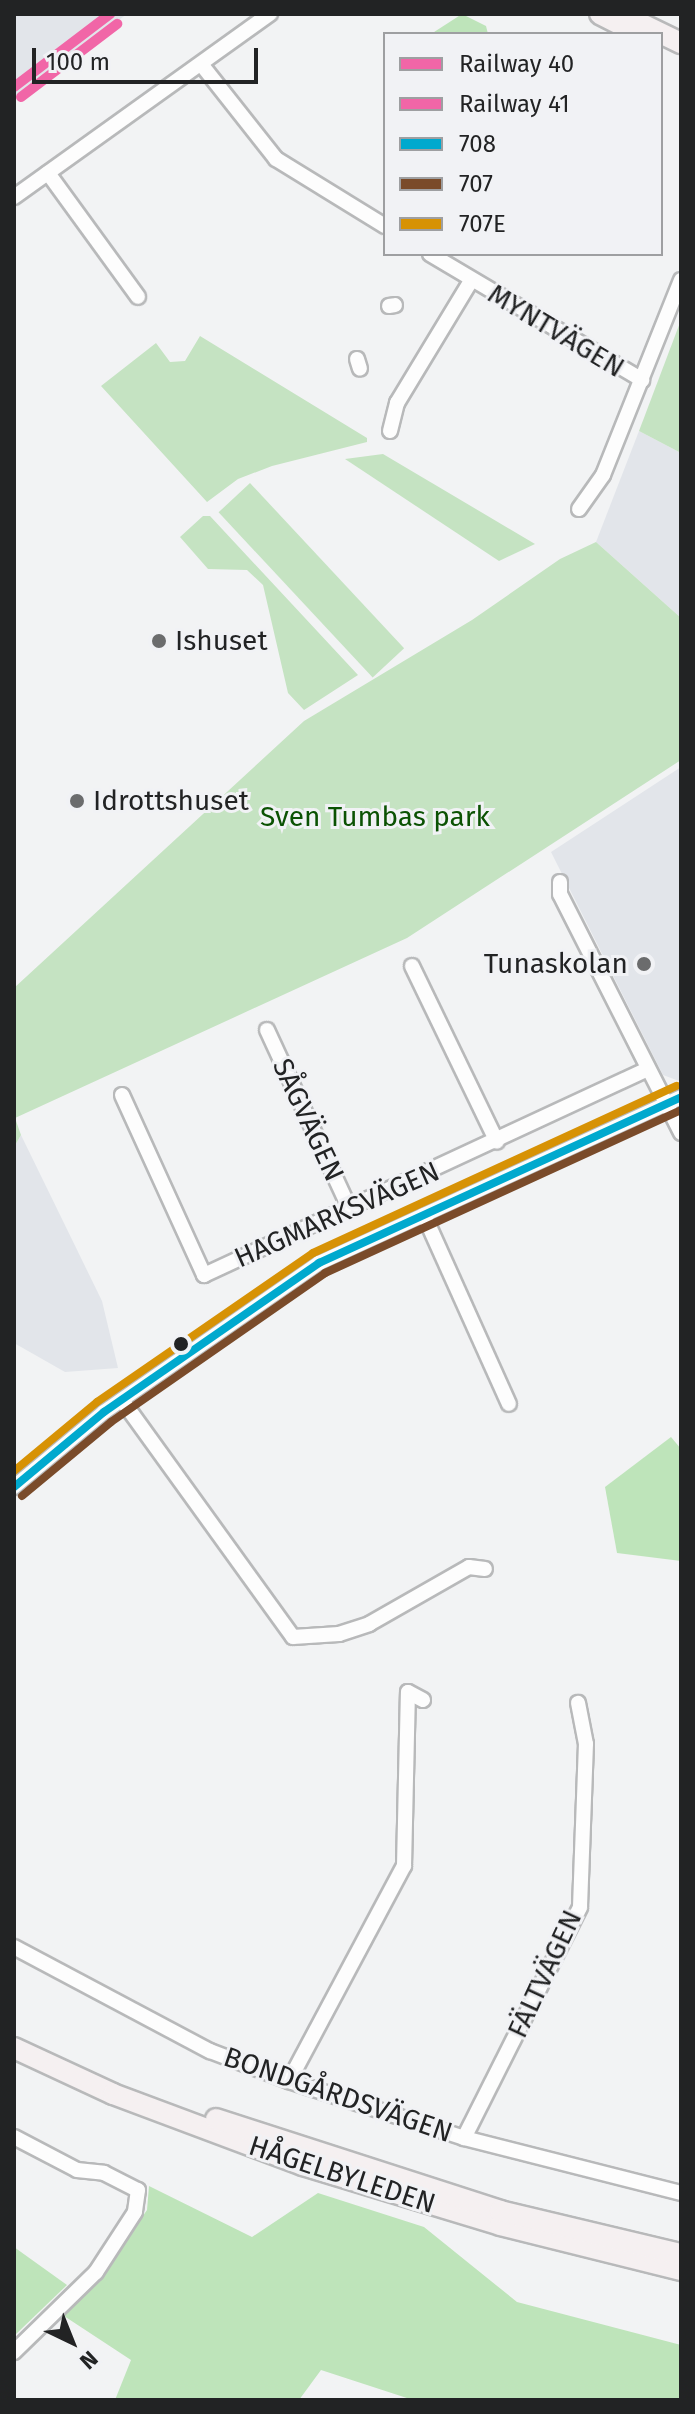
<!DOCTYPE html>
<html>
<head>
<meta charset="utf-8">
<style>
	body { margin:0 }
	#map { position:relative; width:695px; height:2414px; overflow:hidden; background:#f2f3f4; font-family:"Fira Sans",sans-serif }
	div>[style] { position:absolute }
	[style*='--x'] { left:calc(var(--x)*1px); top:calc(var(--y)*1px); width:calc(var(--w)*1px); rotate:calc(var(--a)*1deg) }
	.built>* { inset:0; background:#e2e5ea }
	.green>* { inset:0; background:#c5e3c2; transform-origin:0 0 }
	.forest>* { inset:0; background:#bee4ba }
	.roads { filter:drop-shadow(2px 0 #b8b9ba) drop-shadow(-2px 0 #b8b9ba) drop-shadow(0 2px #b8b9ba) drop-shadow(0 -2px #b8b9ba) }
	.minor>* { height:14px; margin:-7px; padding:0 7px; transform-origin:7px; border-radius:7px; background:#fdfdfd }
	.secondary>* { height:20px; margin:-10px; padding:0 10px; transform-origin:10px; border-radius:10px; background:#f5f0f1 }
	.bus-1>* { height:8px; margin:-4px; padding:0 4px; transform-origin:4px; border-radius:4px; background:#00a9ce }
	.bus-2>* { height:8px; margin:-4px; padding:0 4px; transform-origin:4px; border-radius:4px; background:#7a4b2a }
	.bus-3>* { height:8px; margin:-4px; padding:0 4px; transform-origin:4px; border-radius:4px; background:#d79205 }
	.rail-1>* { height:10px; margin:-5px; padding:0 5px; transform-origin:5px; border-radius:5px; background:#f166a7 }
	.rail-2>* { height:10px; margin:-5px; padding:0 5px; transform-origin:5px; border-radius:5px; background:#f166a7 }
	.dots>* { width:22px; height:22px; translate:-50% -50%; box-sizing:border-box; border:4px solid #f1f2f5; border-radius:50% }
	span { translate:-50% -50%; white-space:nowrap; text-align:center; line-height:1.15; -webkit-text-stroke:6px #f1f2f5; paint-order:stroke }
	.street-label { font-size:28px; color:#222324 }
	.poi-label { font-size:28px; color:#222324 }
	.left { translate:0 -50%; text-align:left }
	.right { translate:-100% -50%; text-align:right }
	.park-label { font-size:28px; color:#0b5203 }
	.frame { position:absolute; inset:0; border:16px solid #222324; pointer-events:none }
	.legend { position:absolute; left:383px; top:32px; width:280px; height:224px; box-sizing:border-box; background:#f1f2f5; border:2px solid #9e9fa1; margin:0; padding:10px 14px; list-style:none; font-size:24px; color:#222324 }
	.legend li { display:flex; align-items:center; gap:16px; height:40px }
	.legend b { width:40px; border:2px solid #9e9fa1 }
	.north { position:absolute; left:32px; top:2302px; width:80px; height:80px; -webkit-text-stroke:6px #f1f2f5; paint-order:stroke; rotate:137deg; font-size:22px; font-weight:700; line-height:32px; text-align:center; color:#222324 }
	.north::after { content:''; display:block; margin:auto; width:28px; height:36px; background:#222324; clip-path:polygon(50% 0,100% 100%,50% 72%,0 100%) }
	.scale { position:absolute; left:32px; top:48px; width:226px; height:36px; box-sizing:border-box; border:4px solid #222324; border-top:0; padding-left:10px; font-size:24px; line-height:28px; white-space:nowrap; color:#222324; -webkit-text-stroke:6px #f1f2f5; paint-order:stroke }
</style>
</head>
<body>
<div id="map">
	<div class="built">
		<i style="clip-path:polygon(14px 14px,127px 14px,14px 97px)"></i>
		<i style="clip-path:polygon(639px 431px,681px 453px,681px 618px,596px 542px)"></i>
		<i style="clip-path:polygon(681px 767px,681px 1080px,679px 1081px,663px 1075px,551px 852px)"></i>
		<i style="clip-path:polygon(21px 1135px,102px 1301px,118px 1368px,65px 1372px,14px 1343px,14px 1147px)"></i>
	</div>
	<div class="green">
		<i style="clip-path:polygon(681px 320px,681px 453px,639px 431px)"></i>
		<i style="clip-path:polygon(200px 336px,367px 438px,367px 442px,272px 466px,238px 479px,207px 502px,101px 386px,156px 343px,170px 362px,185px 361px)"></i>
		<i style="clip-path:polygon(383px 454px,535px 544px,499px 561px,345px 459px)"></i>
		<i style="left:250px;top:483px;width:226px;height:43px;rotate:47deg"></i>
		<i style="clip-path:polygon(203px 516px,210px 516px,358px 675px,304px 710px,288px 693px,263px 585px,247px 570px,208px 569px,180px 537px)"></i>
		<i style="clip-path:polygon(596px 542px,681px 618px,681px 760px,407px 938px,15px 1118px,21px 1135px,14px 1147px,14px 988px,304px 721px,472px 620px,560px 559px)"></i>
	</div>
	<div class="forest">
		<i style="clip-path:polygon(462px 14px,486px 26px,488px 34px,431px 34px)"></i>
		<i style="clip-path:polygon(671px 1437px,681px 1449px,681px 1561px,617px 1553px,605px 1487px)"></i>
		<i style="clip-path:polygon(149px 2186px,252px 2237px,318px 2193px,424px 2227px,517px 2302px,681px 2345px,681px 2400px,413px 2400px,321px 2370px,299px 2400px,115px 2400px,131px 2360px,61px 2314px,98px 2281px,147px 2210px)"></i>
		<i style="clip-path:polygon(14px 2247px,67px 2285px,14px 2336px)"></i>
	</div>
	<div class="roads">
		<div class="minor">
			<i style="--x:201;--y:64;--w:121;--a:51.7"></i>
			<i style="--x:276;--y:159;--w:128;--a:31.6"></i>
			<i style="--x:48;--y:173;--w:153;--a:54"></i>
			<i style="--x:14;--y:197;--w:315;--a:-35.6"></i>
			<i style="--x:430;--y:254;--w:247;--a:30.7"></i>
			<i style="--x:389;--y:306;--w:6;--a:-9"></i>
			<i style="--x:357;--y:359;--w:10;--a:73"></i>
			<i style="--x:390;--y:431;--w:29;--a:-76"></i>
			<i style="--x:397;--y:403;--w:143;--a:-58.8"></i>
			<i style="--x:579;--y:509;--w:42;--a:-54.8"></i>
			<i style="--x:603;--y:475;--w:210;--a:-68.2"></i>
			<i style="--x:560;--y:882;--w:12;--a:90"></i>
			<i style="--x:560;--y:894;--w:268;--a:63.1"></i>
			<i style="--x:412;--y:966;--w:195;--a:64.2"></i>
			<i style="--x:267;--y:1030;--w:198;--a:65.2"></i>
			<i style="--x:122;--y:1095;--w:198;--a:65.5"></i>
			<i style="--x:204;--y:1275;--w:489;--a:-24.9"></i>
			<i style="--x:424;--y:1215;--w:207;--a:65.8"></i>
			<i style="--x:122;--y:1400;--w:292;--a:54.2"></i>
			<i style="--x:293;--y:1637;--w:46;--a:-3.7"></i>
			<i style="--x:339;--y:1634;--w:32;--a:-18"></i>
			<i style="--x:369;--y:1624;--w:115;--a:-29.7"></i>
			<i style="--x:469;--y:1567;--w:16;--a:7"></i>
			<i style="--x:14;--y:1487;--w:117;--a:-39.8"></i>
			<i style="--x:104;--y:1412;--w:262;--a:-34.7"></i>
			<i style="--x:319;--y:1263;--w:398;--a:-24.6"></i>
			<i style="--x:14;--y:1947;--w:222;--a:28"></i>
			<i style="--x:210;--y:2051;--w:85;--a:20.8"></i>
			<i style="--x:289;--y:2081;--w:184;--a:18"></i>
			<i style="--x:464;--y:2138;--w:224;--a:14.2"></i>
			<i style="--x:289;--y:2081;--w:244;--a:-61.9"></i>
			<i style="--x:404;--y:1866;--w:174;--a:-88.7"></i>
			<i style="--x:408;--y:1692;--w:17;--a:28"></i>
			<i style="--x:14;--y:2137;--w:71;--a:27.6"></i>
			<i style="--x:77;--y:2170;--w:27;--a:6"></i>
			<i style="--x:104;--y:2173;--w:38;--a:27"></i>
			<i style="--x:138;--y:2190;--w:22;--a:98"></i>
			<i style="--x:135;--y:2212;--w:72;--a:123"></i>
			<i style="--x:96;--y:2272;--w:115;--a:135.7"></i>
			<i style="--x:464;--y:2138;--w:258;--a:-63.3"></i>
			<i style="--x:580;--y:1907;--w:163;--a:-87.9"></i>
			<i style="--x:586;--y:1744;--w:42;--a:-101"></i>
		</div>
		<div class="secondary">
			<i style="--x:600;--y:14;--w:36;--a:27"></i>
			<i style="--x:621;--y:14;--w:67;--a:25.8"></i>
			<i style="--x:14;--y:2048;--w:109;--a:24.9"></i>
			<i style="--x:113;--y:2094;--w:203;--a:20.5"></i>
			<i style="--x:303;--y:2165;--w:206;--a:16.9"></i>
			<i style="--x:500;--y:2225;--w:187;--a:14"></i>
			<i style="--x:216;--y:2119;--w:299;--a:17.9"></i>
			<i style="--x:500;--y:2211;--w:186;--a:13.4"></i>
		</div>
	</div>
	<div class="bus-1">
		<i style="--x:14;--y:1487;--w:117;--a:-39.8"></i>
		<i style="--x:104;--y:1412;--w:262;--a:-34.7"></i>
		<i style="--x:319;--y:1263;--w:398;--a:-24.6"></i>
	</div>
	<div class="bus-2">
		<i style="--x:22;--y:1496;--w:116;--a:-39.7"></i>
		<i style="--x:111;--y:1422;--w:261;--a:-34.8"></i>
		<i style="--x:325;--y:1273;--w:392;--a:-24.6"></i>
	</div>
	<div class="bus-3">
		<i style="--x:14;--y:1471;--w:108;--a:-39.7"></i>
		<i style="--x:97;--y:1402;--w:262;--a:-34.6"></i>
		<i style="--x:313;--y:1253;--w:400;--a:-24.7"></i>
	</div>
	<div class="rail-1">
		<i style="--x:14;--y:87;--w:121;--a:-37.2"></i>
	</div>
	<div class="rail-2">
		<i style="--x:21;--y:97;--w:121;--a:-37.2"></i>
	</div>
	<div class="dots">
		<i style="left:159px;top:641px;background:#6b6c6d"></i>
		<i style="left:77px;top:801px;background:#6b6c6d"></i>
		<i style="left:644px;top:964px;background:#6b6c6d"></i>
		<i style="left:181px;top:1344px;background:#222324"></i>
	</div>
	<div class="street-label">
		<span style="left:556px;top:331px;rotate:31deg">MYNTVÄGEN</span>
		<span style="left:308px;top:1120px;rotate:65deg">SÅGVÄGEN</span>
		<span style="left:337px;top:1215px;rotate:-24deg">HAGMARKSVÄGEN</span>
		<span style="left:545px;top:1974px;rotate:-65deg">FÄLTVÄGEN</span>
		<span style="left:338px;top:2095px;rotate:19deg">BONDGÅRDSVÄGEN</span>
		<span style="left:342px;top:2175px;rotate:18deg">HÅGELBYLEDEN</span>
	</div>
	<div class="poi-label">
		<span class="left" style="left:175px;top:641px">Ishuset</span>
		<span class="left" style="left:93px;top:801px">Idrottshuset</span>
		<span class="right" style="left:628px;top:964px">Tunaskolan</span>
	</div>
	<div class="park-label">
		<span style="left:375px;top:817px">Sven Tumbas park</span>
	</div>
	<div class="frame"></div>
	<ul class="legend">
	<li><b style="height:10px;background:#f166a7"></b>Railway 40</li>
	<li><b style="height:10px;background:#f166a7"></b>Railway 41</li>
	<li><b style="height:10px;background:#00a9ce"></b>708</li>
	<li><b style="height:10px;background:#7a4b2a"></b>707</li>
	<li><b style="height:10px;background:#d79205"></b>707E</li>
	</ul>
	<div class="north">N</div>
	<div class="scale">100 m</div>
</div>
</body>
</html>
